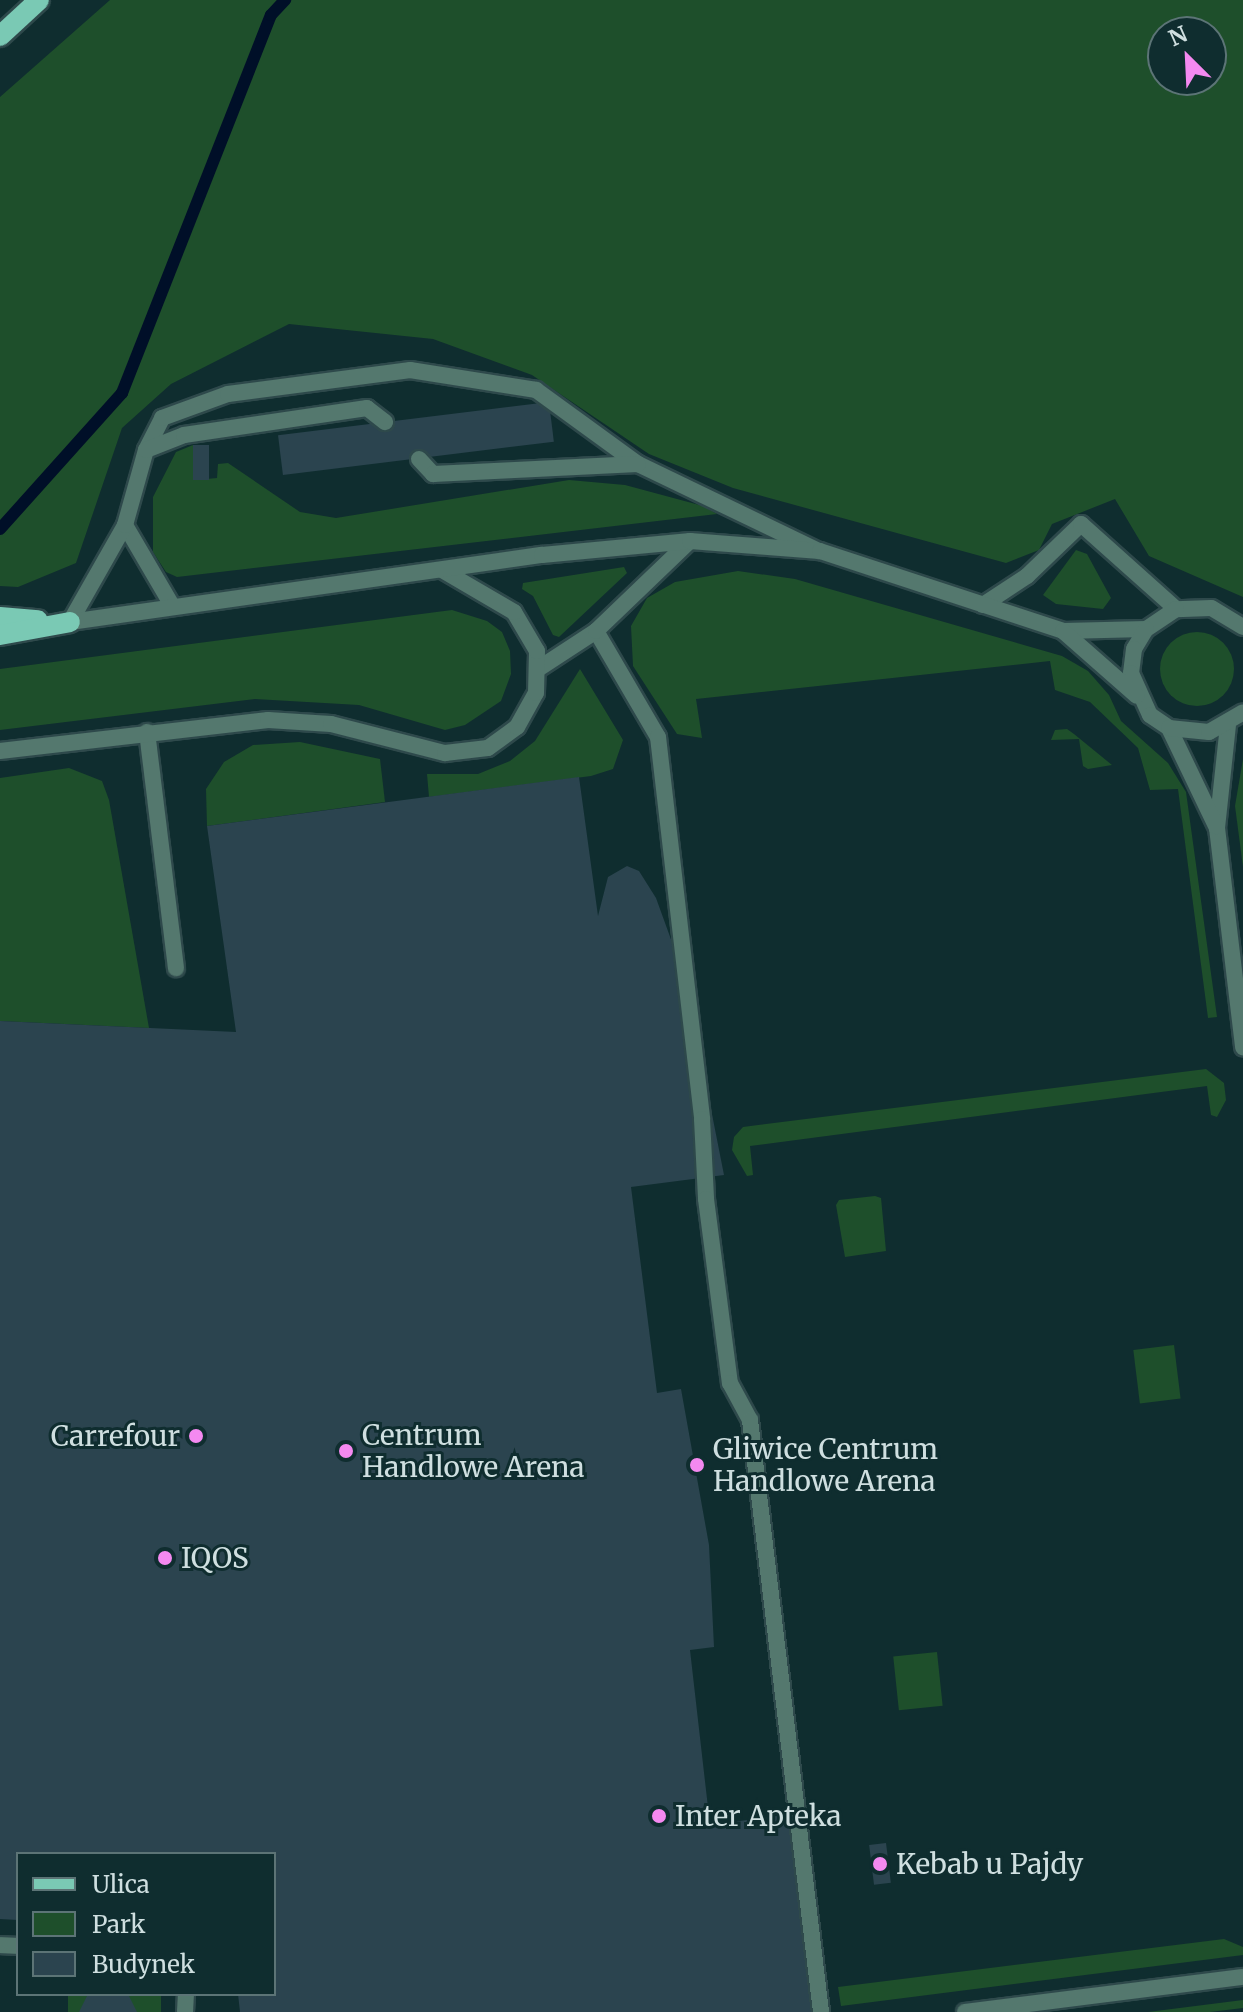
<!DOCTYPE html>
<html>
<head>
<meta charset="utf-8">
<style>
	body { margin:0 }
	#map { position:relative; width:1243px; height:2012px; overflow:hidden; background:#0f2d2f; font-family:Merriweather,serif }
	div>[style] { position:absolute }
	[style*='--x'] { left:calc(var(--x)*1px); top:calc(var(--y)*1px); width:calc(var(--w)*1px); rotate:calc(var(--a)*1deg) }
	.green>* { inset:0; background:#1e4f2b; transform-origin:0 0 }
	.round { border-radius:50% }
	.stream>* { height:12px; margin:-6px; padding:0 6px; transform-origin:6px; border-radius:6px; background:#000f28 }
	.building>* { inset:0; background:#2b444f; transform-origin:0 0 }
	.roads { filter:drop-shadow(2px 0 #2e494b) drop-shadow(-2px 0 #2e494b) drop-shadow(0 2px #2e494b) drop-shadow(0 -2px #2e494b) }
	.lane>* { height:16px; margin:-8px; padding:0 8px; transform-origin:8px; border-radius:8px; background:#54786e }
	.street>* { height:16px; margin:-8px; padding:0 8px; transform-origin:8px; border-radius:8px; background:#54786e }
	.primary>* { height:20px; margin:-10px; padding:0 10px; transform-origin:10px; border-radius:10px; background:#7ac9b4 }
	.dots>* { width:22px; height:22px; translate:-50% -50%; box-sizing:border-box; border:4px solid #0f2d2f; border-radius:50% }
	span { translate:-50% -50%; white-space:nowrap; text-align:center; line-height:1.15; -webkit-text-stroke:6px #0f2d2f; paint-order:stroke }
	.poi-label { font-size:28px; color:#cfdfe0 }
	.left { translate:0 -50%; text-align:left }
	.right { translate:-100% -50%; text-align:right }
	.legend { position:absolute; left:16px; top:1852px; width:260px; height:144px; box-sizing:border-box; background:#0f2d2f; border:2px solid #5c7476; margin:0; padding:10px 14px; list-style:none; font-size:24px; color:#cfdfe0 }
	.legend li { display:flex; align-items:center; gap:16px; height:40px }
	.legend b { width:40px; border:2px solid #5c7476 }
	.north { position:absolute; left:1147px; top:16px; width:80px; height:80px; box-sizing:border-box; background:#0f2d2f; border:2px solid #5c7476; border-radius:50%; rotate:336deg; font-size:22px; font-weight:700; line-height:32px; text-align:center; color:#cfdfe0 }
	.north::after { content:''; display:block; margin:auto; width:28px; height:36px; background:#f489f0; clip-path:polygon(50% 0,100% 100%,50% 72%,0 100%) }
</style>
</head>
<body>
<div id="map">
	<div class="green">
		<i style="clip-path:polygon(evenodd,110px 0,1243px 0,1243px 597px,1149px 556px,1115px 499px,1052px 524px,1039px 550px,1006px 563px,733px 488px,649px 454px,532px 375px,433px 339px,289px 324px,171px 384px,122px 428px,76px 563px,18px 587px,0 586px,0 97px,110px 0,1163px 32px,1211px 32px,1211px 80px,1163px 80px,1163px 32px)"></i>
		<i style="clip-path:polygon(193px 445px,196px 480px,217px 478px,218px 464px,228px 463px,300px 512px,336px 518px,569px 480px,625px 485px,703px 506px,717px 514px,177px 577px,166px 572px,153px 552px,153px 497px,176px 452px)"></i>
		<i style="clip-path:polygon(1076px 550px,1087px 554px,1111px 598px,1103px 609px,1056px 604px,1043px 595px)"></i>
		<i style="clip-path:polygon(624px 567px,627px 573px,559px 637px,553px 635px,533px 596px,522px 589px,523px 583px)"></i>
		<i style="clip-path:polygon(738px 571px,795px 579px,1062px 656px,1088px 671px,1109px 695px,1121px 721px,1168px 763px,1186px 792px,1217px 1017px,1208px 1018px,1178px 789px,1150px 790px,1138px 748px,1090px 702px,1055px 690px,1050px 661px,696px 699px,702px 738px,677px 734px,633px 666px,631px 626px,647px 598px,675px 582px)"></i>
		<i style="clip-path:polygon(452px 610px,487px 621px,502px 632px,510px 651px,511px 674px,501px 701px,465px 725px,445px 730px,359px 705px,255px 699px,0 730px,0 669px)"></i>
		<i class="round" style="left:1160px;top:632px;width:74px;height:74px"></i>
		<i style="clip-path:polygon(580px 669px,623px 740px,613px 769px,591px 776px,429px 797px,427px 774px,478px 774px,510px 761px,535px 741px)"></i>
		<i style="clip-path:polygon(1067px 729px,1074px 734px,1112px 765px,1088px 769px,1083px 766px,1079px 739px,1051px 740px,1055px 730px)"></i>
		<i style="clip-path:polygon(300px 742px,380px 759px,385px 802px,207px 826px,206px 789px,224px 762px,253px 745px)"></i>
		<i style="clip-path:polygon(1243px 759px,1243px 867px,1235px 806px)"></i>
		<i style="clip-path:polygon(69px 768px,102px 781px,109px 800px,149px 1028px,0 1021px,0 778px)"></i>
		<i style="clip-path:polygon(1206px 1069px,1224px 1083px,1226px 1100px,1217px 1117px,1211px 1115px,1207px 1086px,750px 1146px,753px 1175px,747px 1176px,732px 1150px,734px 1137px,743px 1127px)"></i>
		<i style="clip-path:polygon(875px 1196px,881px 1198px,886px 1251px,845px 1257px,836px 1205px,839px 1200px)"></i>
		<i style="left:1174px;top:1345px;width:54px;height:41px;rotate:83deg"></i>
		<i style="left:937px;top:1652px;width:54px;height:44px;rotate:84deg"></i>
		<i style="clip-path:polygon(1224px 1939px,1243px 1947px,1243px 1955px,841px 2006px,838px 1987px)"></i>
		<i style="left:68px;top:1994px;width:93px;height:18px"></i>
		<i style="clip-path:polygon(1243px 2000px,1243px 2008px,1210px 2012px,1148px 2012px)"></i>
	</div>
	<div class="stream">
		<i style="--x:0;--y:529;--w:183;--a:-48.1"></i>
		<i style="--x:122;--y:393;--w:406;--a:-68.5"></i>
		<i style="--x:271;--y:15;--w:21;--a:-47"></i>
	</div>
	<div class="building">
		<i style="left:549px;top:402px;width:40px;height:273px;rotate:83deg"></i>
		<i style="left:193px;top:445px;width:16px;height:35px"></i>
		<i style="clip-path:polygon(579px 777px,598px 916px,608px 877px,627px 866px,639px 871px,656px 898px,677px 956px,709px 1099px,724px 1175px,631px 1187px,657px 1393px,681px 1389px,709px 1545px,714px 1647px,690px 1650px,710px 1825px,807px 1812px,812px 2012px,240px 2012px,238px 1994px,274px 1994px,274px 1854px,18px 1854px,18px 1920px,0 1919px,0 1021px,236px 1032px,207px 826px)"></i>
		<i style="left:886px;top:1843px;width:40px;height:17px;rotate:83deg"></i>
		<i style="clip-path:polygon(88px 1994px,128px 1994px,137px 2012px,79px 2012px)"></i>
	</div>
	<div class="roads">
		<div class="lane">
			<i style="--x:146;--y:450;--w:36;--a:-63"></i>
			<i style="--x:162;--y:418;--w:70;--a:-20"></i>
			<i style="--x:228;--y:394;--w:184;--a:-7.5"></i>
			<i style="--x:410;--y:370;--w:128;--a:9"></i>
			<i style="--x:536;--y:390;--w:126;--a:36"></i>
			<i style="--x:638;--y:464;--w:201;--a:25.7"></i>
			<i style="--x:419;--y:459;--w:21;--a:47"></i>
			<i style="--x:433;--y:474;--w:205;--a:-2.8"></i>
			<i style="--x:125;--y:525;--w:95;--a:59.7"></i>
			<i style="--x:70;--y:622;--w:112;--a:-60.4"></i>
			<i style="--x:125;--y:525;--w:78;--a:-74.4"></i>
			<i style="--x:146;--y:450;--w:41;--a:-21.5"></i>
			<i style="--x:184;--y:435;--w:185;--a:-8.4"></i>
			<i style="--x:367;--y:408;--w:23;--a:38"></i>
			<i style="--x:596;--y:631;--w:123;--a:59.7"></i>
			<i style="--x:658;--y:737;--w:385;--a:83.4"></i>
			<i style="--x:702;--y:1119;--w:80;--a:87.1"></i>
			<i style="--x:706;--y:1199;--w:186;--a:82.6"></i>
			<i style="--x:730;--y:1383;--w:42;--a:61.6"></i>
			<i style="--x:750;--y:1420;--w:596;--a:83.16"></i>
			<i style="--x:538;--y:669;--w:69;--a:-33.2"></i>
			<i style="--x:596;--y:631;--w:130;--a:-43.8"></i>
			<i style="--x:1228;--y:725;--w:104;--a:96.1"></i>
			<i style="--x:1217;--y:828;--w:221;--a:83.2"></i>
			<i style="--x:1169;--y:728;--w:109;--a:64.4"></i>
			<i style="--x:147;--y:732;--w:238;--a:83"></i>
			<i style="--x:0;--y:751;--w:270;--a:-6.6"></i>
			<i style="--x:268;--y:720;--w:63;--a:3.6"></i>
			<i style="--x:331;--y:724;--w:118;--a:14.3"></i>
			<i style="--x:445;--y:753;--w:43;--a:-6.6"></i>
			<i style="--x:488;--y:748;--w:36;--a:-36"></i>
			<i style="--x:517;--y:727;--w:39;--a:-61"></i>
			<i style="--x:536;--y:693;--w:42;--a:-88.6"></i>
			<i style="--x:537;--y:651;--w:45;--a:-120.5"></i>
			<i style="--x:514;--y:612;--w:83;--a:-149.7"></i>
			<i style="--x:0;--y:1945;--w:18;--a:3"></i>
			<i style="--x:185;--y:2012;--w:18;--a:-87"></i>
			<i style="--x:965;--y:2012;--w:280;--a:-7.2"></i>
		</div>
		<div class="street">
			<i style="--x:983;--y:605;--w:53;--a:-33.4"></i>
			<i style="--x:1027;--y:576;--w:75;--a:-43.9"></i>
			<i style="--x:1081;--y:524;--w:127;--a:41.8"></i>
			<i style="--x:70;--y:622;--w:477;--a:-8.1"></i>
			<i style="--x:542;--y:555;--w:149;--a:-5.4"></i>
			<i style="--x:690;--y:541;--w:130;--a:4.4"></i>
			<i style="--x:820;--y:551;--w:256;--a:18.2"></i>
			<i style="--x:1063;--y:631;--w:83;--a:-1.4"></i>
			<i style="--x:1243;--y:627;--w:37;--a:-149"></i>
			<i style="--x:1211;--y:608;--w:35;--a:178"></i>
			<i style="--x:1176;--y:609;--w:36;--a:146"></i>
			<i style="--x:1146;--y:629;--w:23;--a:121"></i>
			<i style="--x:1134;--y:649;--w:24;--a:97"></i>
			<i style="--x:1131;--y:673;--w:46;--a:65.7"></i>
			<i style="--x:1150;--y:715;--w:23;--a:34"></i>
			<i style="--x:1169;--y:728;--w:40;--a:5.7"></i>
			<i style="--x:1209;--y:732;--w:39;--a:-30"></i>
			<i style="--x:1063;--y:631;--w:98;--a:41.3"></i>
		</div>
		<div class="primary">
			<i style="--x:0;--y:36;--w:53;--a:-42.7"></i>
			<i style="--x:0;--y:617;--w:38;--a:5"></i>
			<i style="--x:0;--y:635;--w:71;--a:-10.5"></i>
		</div>
	</div>
	<div class="dots">
		<i style="left:196px;top:1436px;background:#f489f0"></i>
		<i style="left:346px;top:1451px;background:#f489f0"></i>
		<i style="left:697px;top:1465px;background:#f489f0"></i>
		<i style="left:165px;top:1558px;background:#f489f0"></i>
		<i style="left:659px;top:1816px;background:#f489f0"></i>
		<i style="left:880px;top:1864px;background:#f489f0"></i>
	</div>
	<div class="poi-label">
		<span class="left" style="left:362px;top:1451px">Centrum<br>Handlowe Arena</span>
		<span class="right" style="left:180px;top:1436px">Carrefour</span>
		<span class="left" style="left:713px;top:1465px">Gliwice Centrum<br>Handlowe Arena</span>
		<span class="left" style="left:181px;top:1558px">IQOS</span>
		<span class="left" style="left:675px;top:1816px">Inter Apteka</span>
		<span class="left" style="left:896px;top:1864px">Kebab u Pajdy</span>
	</div>
	<ul class="legend">
	<li><b style="height:10px;background:#7ac9b4"></b>Ulica</li>
	<li><b style="height:22px;background:#1e4f2b"></b>Park</li>
	<li><b style="height:22px;background:#2b444f"></b>Budynek</li>
	</ul>
	<div class="north">N</div>
</div>
</body>
</html>
